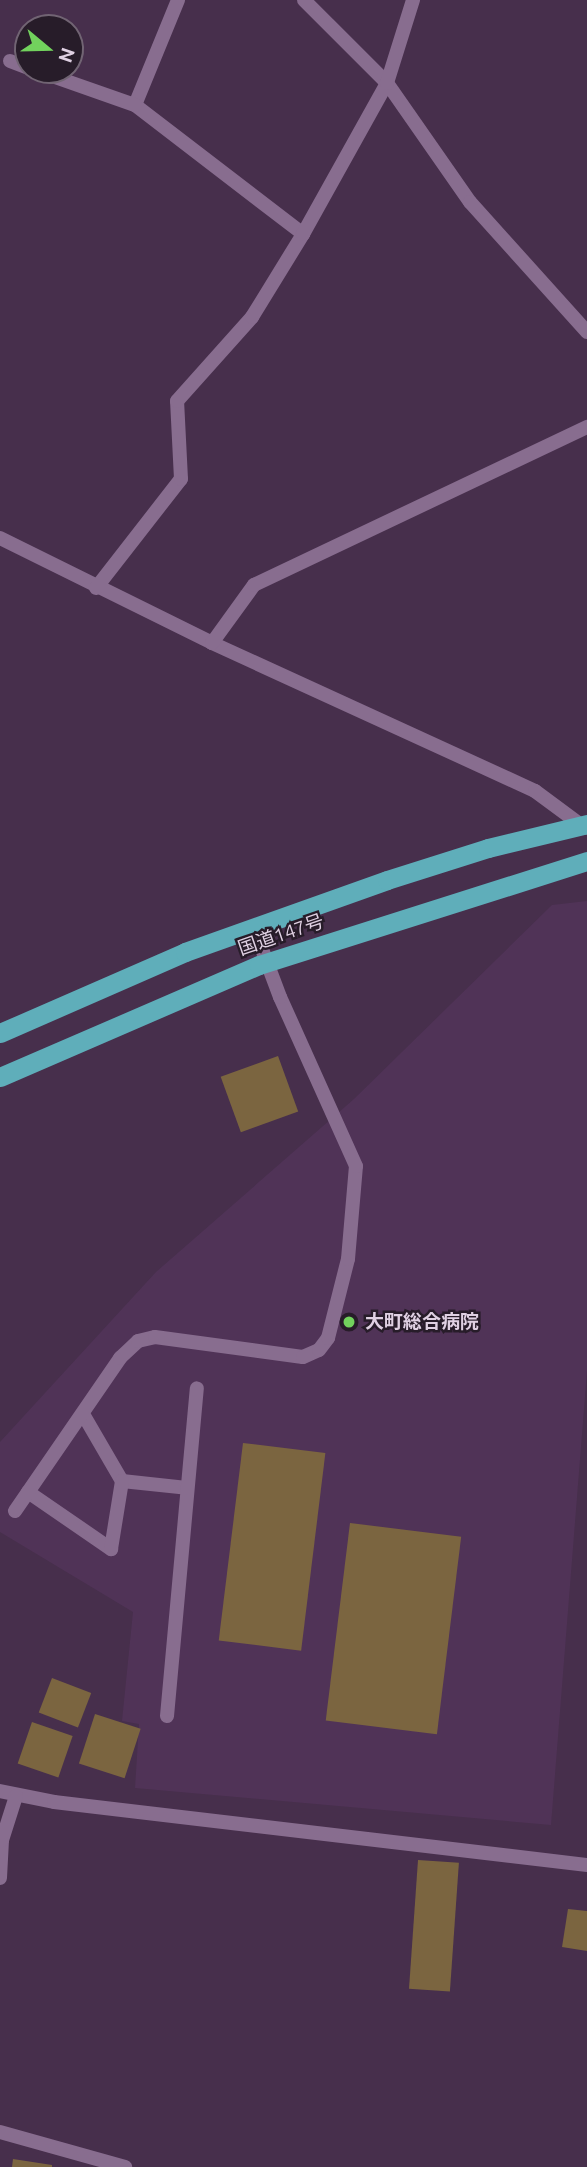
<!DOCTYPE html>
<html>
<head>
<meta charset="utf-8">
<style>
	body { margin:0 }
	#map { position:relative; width:587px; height:2167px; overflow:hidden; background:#472f4c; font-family:Ubuntu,"Noto Sans JP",sans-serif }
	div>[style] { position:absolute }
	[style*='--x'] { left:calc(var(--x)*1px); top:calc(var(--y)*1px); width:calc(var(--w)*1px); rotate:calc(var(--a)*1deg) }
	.built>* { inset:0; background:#503357 }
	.building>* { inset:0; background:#7b6540; transform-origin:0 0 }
	.service>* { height:14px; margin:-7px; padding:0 7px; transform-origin:7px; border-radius:7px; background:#886d8f }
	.minor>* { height:14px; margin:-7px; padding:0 7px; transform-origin:7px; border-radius:7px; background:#886d8f }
	.trunk>* { height:19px; margin:-9.5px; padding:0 9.5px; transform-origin:9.5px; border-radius:9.5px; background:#5faeba }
	.dots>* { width:19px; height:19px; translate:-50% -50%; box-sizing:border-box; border:4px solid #271c29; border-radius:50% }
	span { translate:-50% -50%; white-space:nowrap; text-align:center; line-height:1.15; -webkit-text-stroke:5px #271c29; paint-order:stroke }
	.street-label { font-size:19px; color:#dfd0e2 }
	.poi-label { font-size:19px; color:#dfd0e2; font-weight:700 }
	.left { translate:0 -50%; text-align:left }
	.north { position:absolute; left:14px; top:14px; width:70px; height:70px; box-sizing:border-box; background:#271c29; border:2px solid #716473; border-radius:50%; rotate:109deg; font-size:19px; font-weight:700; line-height:28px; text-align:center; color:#dfd0e2 }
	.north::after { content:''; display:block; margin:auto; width:24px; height:32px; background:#72d25d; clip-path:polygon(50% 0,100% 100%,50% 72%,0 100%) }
</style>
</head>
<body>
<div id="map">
	<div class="built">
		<i style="clip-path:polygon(587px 901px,587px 1371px,551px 1825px,135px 1788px,139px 1724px,122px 1721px,133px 1612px,0 1532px,0 1442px,156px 1272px,354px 1099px,552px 905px)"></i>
	</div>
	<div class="building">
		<i style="left:278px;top:1056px;width:59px;height:61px;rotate:70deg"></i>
		<i style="left:243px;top:1443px;width:83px;height:199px;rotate:7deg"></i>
		<i style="left:350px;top:1523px;width:112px;height:199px;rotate:7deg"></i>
		<i style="left:52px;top:1678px;width:42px;height:37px;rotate:21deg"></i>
		<i style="left:95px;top:1714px;width:48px;height:52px;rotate:18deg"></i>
		<i style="left:32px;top:1722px;width:43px;height:44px;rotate:19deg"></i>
		<i style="left:418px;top:1860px;width:41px;height:129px;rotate:4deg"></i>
		<i style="clip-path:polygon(568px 1909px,587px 1911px,587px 1951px,562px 1947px)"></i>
		<i style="clip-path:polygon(13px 2159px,52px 2165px,52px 2167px,12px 2167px)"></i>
	</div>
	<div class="service">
		<i style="--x:83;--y:1414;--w:78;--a:59.8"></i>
		<i style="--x:122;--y:1481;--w:65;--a:6.1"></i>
		<i style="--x:28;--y:1492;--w:101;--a:34.5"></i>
		<i style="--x:111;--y:1549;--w:69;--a:-80.8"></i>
		<i style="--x:15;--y:1511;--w:186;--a:-55.5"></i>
		<i style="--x:120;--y:1358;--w:25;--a:-43"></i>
		<i style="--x:138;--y:1341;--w:17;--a:-13"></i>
		<i style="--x:155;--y:1337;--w:149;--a:7.7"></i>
		<i style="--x:303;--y:1357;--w:17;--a:-24"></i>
		<i style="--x:319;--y:1350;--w:15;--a:-53"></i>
		<i style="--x:328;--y:1338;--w:81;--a:-75.8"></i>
		<i style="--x:348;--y:1259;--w:93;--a:-85.1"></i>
		<i style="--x:356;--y:1166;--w:185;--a:-114.2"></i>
		<i style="--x:280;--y:997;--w:74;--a:-110.6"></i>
		<i style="--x:167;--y:1716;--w:329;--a:-84.8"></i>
		<i style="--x:0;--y:2132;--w:130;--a:15.6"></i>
	</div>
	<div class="minor">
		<i style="--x:178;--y:0;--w:113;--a:112.3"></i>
		<i style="--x:135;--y:105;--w:212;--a:37.5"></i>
		<i style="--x:304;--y:0;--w:117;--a:45"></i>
		<i style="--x:387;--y:83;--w:145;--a:55.1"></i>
		<i style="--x:470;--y:202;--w:175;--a:48"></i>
		<i style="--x:10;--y:61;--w:19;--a:21"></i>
		<i style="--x:35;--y:70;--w:106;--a:19.3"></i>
		<i style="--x:0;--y:538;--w:237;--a:26.3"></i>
		<i style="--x:212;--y:643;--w:355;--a:24.6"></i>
		<i style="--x:535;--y:791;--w:62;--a:36.5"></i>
		<i style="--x:96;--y:588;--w:138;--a:-52.1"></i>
		<i style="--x:181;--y:479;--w:78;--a:-92.9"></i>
		<i style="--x:177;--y:401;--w:113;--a:-48.2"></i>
		<i style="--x:252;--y:317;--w:97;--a:-58.4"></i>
		<i style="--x:303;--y:234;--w:173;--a:-60.9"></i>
		<i style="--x:387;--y:83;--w:87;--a:-72.6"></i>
		<i style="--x:212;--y:643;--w:72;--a:-54.1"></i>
		<i style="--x:254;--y:585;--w:369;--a:-25.4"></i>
		<i style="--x:0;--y:1791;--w:55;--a:11.5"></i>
		<i style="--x:54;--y:1802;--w:537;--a:6.74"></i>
		<i style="--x:0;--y:1878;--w:38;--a:-87"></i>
		<i style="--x:2;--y:1840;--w:46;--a:-72.3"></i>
	</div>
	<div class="trunk">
		<i style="--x:0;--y:1033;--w:202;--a:-23.6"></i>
		<i style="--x:185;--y:952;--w:214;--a:-19.6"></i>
		<i style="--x:387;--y:880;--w:106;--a:-17.6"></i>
		<i style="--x:488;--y:848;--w:102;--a:-13.6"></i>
		<i style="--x:0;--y:1077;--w:282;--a:-23.4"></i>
		<i style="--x:259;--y:965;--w:344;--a:-17.6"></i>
	</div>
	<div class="dots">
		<i style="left:349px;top:1322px;background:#72d25d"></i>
	</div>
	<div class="street-label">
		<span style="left:281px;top:935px;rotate:-19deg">国道147号</span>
	</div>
	<div class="poi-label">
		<span class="left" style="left:365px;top:1322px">大町総合病院</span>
	</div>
	<div class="north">N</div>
</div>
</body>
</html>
